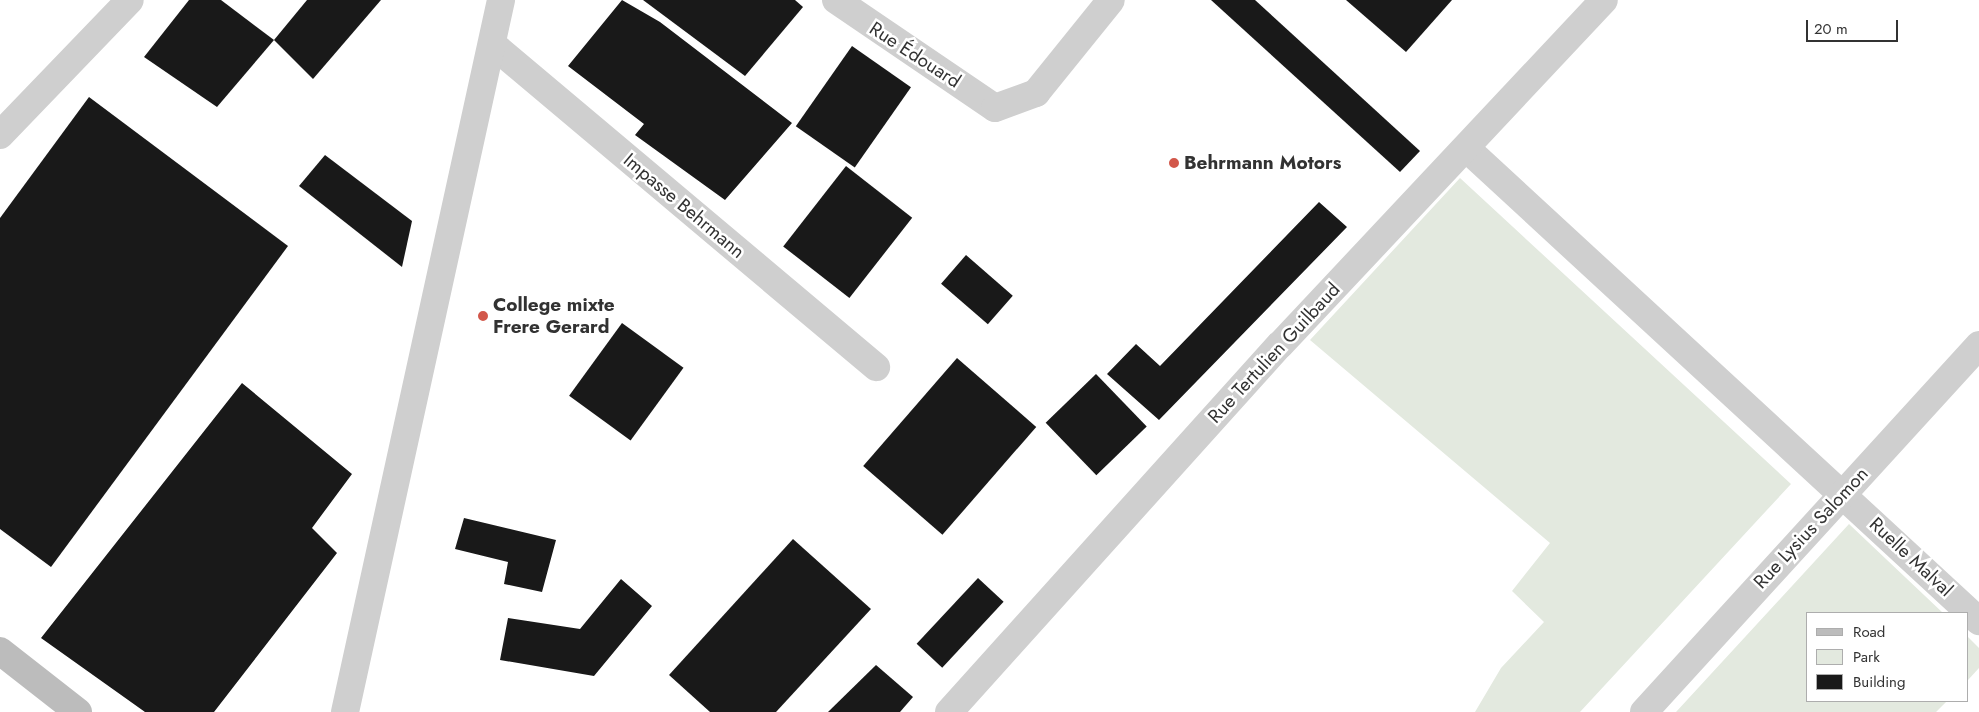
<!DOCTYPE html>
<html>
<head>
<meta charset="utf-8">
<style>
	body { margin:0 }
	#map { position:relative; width:1979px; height:712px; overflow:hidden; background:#fff; font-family:Jost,sans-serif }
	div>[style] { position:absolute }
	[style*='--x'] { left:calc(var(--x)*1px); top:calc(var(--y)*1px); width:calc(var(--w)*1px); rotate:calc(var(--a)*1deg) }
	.green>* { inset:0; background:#e3e9df }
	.building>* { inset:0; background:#191919; transform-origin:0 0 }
	.street>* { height:28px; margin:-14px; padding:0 14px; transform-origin:14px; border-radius:14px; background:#cfcfcf }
	.secondary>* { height:28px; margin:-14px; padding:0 14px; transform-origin:14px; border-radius:14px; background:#bcbcbc }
	.dots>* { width:14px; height:14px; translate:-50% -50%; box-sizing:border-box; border:2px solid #fff; border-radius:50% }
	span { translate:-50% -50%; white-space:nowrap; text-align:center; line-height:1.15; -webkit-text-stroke:5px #fff; paint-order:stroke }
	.street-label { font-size:19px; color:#323232 }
	.poi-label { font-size:19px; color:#323232; font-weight:700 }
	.left { translate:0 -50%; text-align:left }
	.legend { position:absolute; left:1806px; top:612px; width:162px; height:90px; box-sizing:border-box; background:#fff; border:1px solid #adadad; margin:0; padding:6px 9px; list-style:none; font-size:15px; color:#323232 }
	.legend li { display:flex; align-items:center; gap:10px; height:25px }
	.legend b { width:25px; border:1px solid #adadad }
	.scale { position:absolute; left:1806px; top:20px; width:92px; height:22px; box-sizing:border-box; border:2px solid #323232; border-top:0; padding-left:6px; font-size:15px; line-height:18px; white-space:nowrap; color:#323232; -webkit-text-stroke:4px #fff; paint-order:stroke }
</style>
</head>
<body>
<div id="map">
	<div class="green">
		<i style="clip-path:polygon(1460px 178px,1791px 484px,1580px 712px,1475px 712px,1501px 668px,1544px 622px,1512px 591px,1550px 543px,1310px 340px)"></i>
		<i style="clip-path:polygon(1849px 524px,1943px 613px,1808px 613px,1808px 701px,1947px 701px,1936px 712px,1676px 712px)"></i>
		<i style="clip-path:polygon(1968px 637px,1979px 648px,1979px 668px,1968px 680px)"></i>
	</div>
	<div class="building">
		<i style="clip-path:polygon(189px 0,221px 0,274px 40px,217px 107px,144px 57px)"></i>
		<i style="clip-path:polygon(307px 0,381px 0,313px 79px,274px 40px)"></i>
		<i style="clip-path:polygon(622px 0,660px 22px,792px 123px,725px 200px,635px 135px,644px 124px,568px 66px)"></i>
		<i style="clip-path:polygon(643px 0,795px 0,803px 7px,745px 76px)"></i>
		<i style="clip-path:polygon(1211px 0,1255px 0,1420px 151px,1400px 172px)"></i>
		<i style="clip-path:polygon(1346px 0,1452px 0,1406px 52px)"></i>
		<i style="left:852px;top:46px;width:72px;height:98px;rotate:35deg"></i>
		<i style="clip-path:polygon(89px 97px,288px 246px,51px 567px,0 529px,0 218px)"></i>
		<i style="clip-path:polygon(325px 155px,412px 221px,402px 267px,299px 186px)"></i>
		<i style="left:846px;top:166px;width:84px;height:102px;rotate:38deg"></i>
		<i style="clip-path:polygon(1319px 202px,1347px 227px,1159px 420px,1107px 374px,1136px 344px,1160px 366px)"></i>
		<i style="left:966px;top:255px;width:62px;height:38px;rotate:41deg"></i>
		<i style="left:622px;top:323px;width:76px;height:90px;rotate:36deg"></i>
		<i style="left:957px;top:358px;width:105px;height:143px;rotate:41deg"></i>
		<i style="left:1096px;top:374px;width:73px;height:70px;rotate:46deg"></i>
		<i style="clip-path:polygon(242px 383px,352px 474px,312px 528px,337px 553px,214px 712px,145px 712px,41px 638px)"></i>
		<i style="clip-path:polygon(464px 518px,556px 540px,542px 592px,504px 584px,508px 562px,455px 549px)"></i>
		<i style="clip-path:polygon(793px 539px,871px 609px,776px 712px,710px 712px,669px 675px)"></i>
		<i style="left:978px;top:578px;width:35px;height:90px;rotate:43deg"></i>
		<i style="clip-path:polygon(621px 579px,652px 606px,594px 676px,500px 660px,508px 618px,580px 629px)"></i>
		<i style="clip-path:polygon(876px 665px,913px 697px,900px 712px,828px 712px)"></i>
	</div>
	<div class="street">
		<i style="--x:836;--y:0;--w:192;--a:34.2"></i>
		<i style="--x:995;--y:108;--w:44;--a:-20.1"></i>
		<i style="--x:1036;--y:93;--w:119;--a:-51.1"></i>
		<i style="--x:492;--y:44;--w:502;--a:40.07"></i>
		<i style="--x:0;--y:135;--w:187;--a:-46.1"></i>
		<i style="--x:1466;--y:148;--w:698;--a:42.68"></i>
		<i style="--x:345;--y:712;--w:729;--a:-77.64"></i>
		<i style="--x:949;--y:712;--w:494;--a:-48"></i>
		<i style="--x:1280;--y:345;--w:473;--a:-46.8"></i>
		<i style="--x:1644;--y:712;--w:497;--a:-47.6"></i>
	</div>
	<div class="secondary">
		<i style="--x:0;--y:651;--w:99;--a:38"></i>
	</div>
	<div class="dots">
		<i style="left:1174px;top:163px;background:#d2574a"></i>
		<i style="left:483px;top:316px;background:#d2574a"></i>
	</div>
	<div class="street-label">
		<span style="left:915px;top:55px;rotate:33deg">Rue Édouard</span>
		<span style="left:684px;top:206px;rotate:40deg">Impasse Behrmann</span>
		<span style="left:1274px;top:353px;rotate:-47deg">Rue Tertulien Guilbaud</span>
		<span style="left:1811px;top:528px;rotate:-47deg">Rue Lysius Salomon</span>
		<span style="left:1911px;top:557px;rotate:43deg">Ruelle Malval</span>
	</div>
	<div class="poi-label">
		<span class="left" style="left:1184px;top:163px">Behrmann Motors</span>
		<span class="left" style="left:493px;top:316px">College mixte<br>Frere Gerard</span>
	</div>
	<ul class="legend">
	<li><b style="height:6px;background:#bcbcbc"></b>Road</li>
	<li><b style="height:14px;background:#e3e9df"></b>Park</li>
	<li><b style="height:14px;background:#191919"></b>Building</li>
	</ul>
	<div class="scale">20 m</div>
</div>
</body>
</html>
